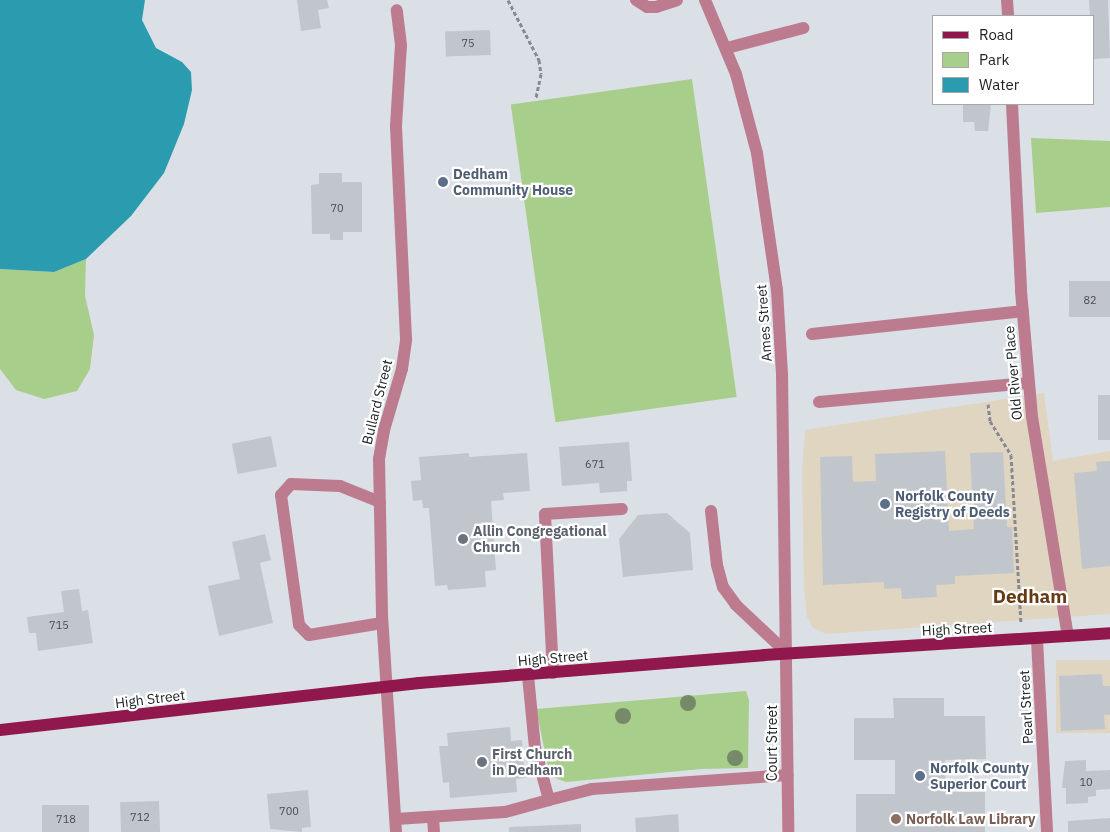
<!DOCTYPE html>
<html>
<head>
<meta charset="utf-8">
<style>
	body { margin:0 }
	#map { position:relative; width:1110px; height:832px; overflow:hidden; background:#dbe0e6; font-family:"IBM Plex Sans",sans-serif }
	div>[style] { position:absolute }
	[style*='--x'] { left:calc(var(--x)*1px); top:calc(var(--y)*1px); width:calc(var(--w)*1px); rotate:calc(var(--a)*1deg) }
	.commercial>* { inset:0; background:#dfd5c0; transform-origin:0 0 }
	.green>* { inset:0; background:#a8ce8c; transform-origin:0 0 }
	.water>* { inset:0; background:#2b9bb0 }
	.building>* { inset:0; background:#c1c6cc; transform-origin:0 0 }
	.path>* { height:3px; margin-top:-1.5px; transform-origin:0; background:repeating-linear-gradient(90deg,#868a8e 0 4px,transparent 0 6.5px) }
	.minor>* { height:12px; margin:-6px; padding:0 6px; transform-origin:6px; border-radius:6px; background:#bc7b8e }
	.major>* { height:12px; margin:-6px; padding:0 6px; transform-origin:6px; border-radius:6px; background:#90184c }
	.trees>* { width:16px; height:16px; margin:-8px; border-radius:50%; background:#768968 }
	.dots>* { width:14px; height:14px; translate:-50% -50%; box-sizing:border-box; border:2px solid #fff; border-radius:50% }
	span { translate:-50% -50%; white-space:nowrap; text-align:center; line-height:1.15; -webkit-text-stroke:4.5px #fff; paint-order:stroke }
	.number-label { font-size:11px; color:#494c4f }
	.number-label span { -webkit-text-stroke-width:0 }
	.service-label { font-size:14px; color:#4e5e75; font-weight:700 }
	.left { translate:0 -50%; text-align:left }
	.street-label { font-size:14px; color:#212325 }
	.worship-label { font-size:14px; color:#5b616d; font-weight:700 }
	.education-label { font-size:14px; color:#785e54; font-weight:700 }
	.district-label { font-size:19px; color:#663b13; font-weight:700 }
	.legend { position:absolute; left:932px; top:15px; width:162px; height:90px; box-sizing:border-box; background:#fff; border:1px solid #a6a7a8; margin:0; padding:6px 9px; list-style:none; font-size:15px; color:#212325 }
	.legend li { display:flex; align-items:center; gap:10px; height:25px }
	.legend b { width:25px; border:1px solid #a6a7a8 }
</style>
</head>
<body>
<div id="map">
	<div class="commercial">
		<i style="clip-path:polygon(1044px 393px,1053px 461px,1110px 451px,1110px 614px,826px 634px,813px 628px,807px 617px,804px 588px,802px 473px,805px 430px)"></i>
		<i style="left:1110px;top:660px;width:73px;height:54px;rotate:90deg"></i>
	</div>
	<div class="green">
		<i style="left:692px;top:79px;width:321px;height:183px;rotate:82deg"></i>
		<i style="clip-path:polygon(1031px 138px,1110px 141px,1110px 207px,1036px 213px)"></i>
		<i style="clip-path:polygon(86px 259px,85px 296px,94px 335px,90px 369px,77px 391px,44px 399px,16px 390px,0 369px,0 269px,54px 272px)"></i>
		<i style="clip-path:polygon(746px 691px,749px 700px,748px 768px,701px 769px,566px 782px,550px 776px,536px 709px)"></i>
	</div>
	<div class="water">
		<i style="clip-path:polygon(0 0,145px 0,142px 20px,156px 48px,182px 62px,191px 72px,192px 90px,184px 124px,164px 173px,131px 216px,86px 259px,54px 272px,0 269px)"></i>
	</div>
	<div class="building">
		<i style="clip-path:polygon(297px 0,327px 0,329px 8px,318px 10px,321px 28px,301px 31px)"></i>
		<i style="clip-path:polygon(1089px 0,1108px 0,1110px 58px,1094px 59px,1094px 16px,1090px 16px)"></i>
		<i style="left:490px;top:30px;width:25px;height:45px;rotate:88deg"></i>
		<i style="clip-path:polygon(963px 104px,991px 104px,988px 131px,975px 131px,974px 122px,963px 122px)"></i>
		<i style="clip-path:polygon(319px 173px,342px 173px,342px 182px,362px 182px,362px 232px,343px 232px,343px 240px,330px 240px,330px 234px,312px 234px,311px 185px,319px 184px)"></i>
		<i style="left:1110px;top:281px;width:36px;height:41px;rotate:90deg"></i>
		<i style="left:1098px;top:395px;width:12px;height:45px"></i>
		<i style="left:271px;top:436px;width:31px;height:40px;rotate:79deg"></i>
		<i style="clip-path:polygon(629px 442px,632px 481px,627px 481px,627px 491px,600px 493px,599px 483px,562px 486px,559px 447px)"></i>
		<i style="clip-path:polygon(945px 451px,949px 531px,974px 529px,970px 453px,1003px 452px,1007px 527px,1012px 527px,1014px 573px,955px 576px,955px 584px,936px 585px,937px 597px,902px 599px,901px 588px,884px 589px,884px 582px,823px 585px,820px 457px,852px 456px,853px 482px,876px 481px,875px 454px)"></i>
		<i style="clip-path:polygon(469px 453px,469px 457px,527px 453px,530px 491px,503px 493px,504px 500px,491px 501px,496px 570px,485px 571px,486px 587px,448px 590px,447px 585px,435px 586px,429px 508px,423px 508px,422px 500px,413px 501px,411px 481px,421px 480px,419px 457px)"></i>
		<i style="clip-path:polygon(1110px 461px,1110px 566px,1082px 569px,1074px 473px,1097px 471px,1096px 462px)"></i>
		<i style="clip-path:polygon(667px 513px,690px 533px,693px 570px,623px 577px,619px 539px,638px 515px)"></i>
		<i style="clip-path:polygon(265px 534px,271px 560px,260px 563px,273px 623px,219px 636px,208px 586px,240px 579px,232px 542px)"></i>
		<i style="clip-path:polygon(79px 589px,82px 611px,88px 610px,93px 643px,38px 651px,36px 633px,29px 633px,27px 617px,64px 612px,61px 591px)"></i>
		<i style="clip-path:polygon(1102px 674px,1103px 686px,1110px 686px,1110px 715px,1104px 715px,1105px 729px,1061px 731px,1059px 676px)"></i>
		<i style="clip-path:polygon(893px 698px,944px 698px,944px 716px,985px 716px,986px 759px,945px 760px,946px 792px,985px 792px,985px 832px,856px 832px,856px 794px,895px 794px,895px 760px,854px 760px,854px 718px,894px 718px)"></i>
		<i style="clip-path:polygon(510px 727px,511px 741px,522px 740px,525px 778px,516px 779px,517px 792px,450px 798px,449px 782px,443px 783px,439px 746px,448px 746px,447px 733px)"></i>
		<i style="clip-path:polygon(1086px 760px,1086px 771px,1110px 770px,1110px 789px,1096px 790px,1096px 796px,1088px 797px,1088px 803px,1066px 804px,1066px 788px,1062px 788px,1065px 761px)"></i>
		<i style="clip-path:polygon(308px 790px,311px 827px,302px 828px,302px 832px,270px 829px,267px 794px)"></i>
		<i style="left:159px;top:801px;width:31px;height:39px;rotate:88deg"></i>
		<i style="left:42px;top:805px;width:47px;height:27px"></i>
		<i style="clip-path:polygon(678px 814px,679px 832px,636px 832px,635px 818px)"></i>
		<i style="clip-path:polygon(1110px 818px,1110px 832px,1068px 832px,1068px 821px)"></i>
		<i style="clip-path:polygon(581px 824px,581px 832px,509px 832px,509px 827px)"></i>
	</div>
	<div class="path">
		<i style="--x:508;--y:0;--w:68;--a:62.7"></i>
		<i style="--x:539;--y:60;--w:14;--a:82"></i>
		<i style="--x:541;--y:74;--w:24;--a:102"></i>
		<i style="--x:988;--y:404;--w:17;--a:83"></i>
		<i style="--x:990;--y:421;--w:40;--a:58"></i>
		<i style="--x:1011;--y:455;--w:167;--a:86.6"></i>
	</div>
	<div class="minor">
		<i style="--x:636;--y:0;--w:13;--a:32"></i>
		<i style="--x:647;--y:7;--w:9;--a:0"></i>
		<i style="--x:656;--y:7;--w:22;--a:-18"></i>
		<i style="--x:705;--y:0;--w:80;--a:67.3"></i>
		<i style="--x:736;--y:74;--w:82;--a:75.1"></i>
		<i style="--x:757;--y:153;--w:138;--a:81.7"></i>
		<i style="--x:777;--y:290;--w:85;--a:86.6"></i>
		<i style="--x:782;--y:375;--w:457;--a:89.2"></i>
		<i style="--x:1007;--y:0;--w:16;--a:86"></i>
		<i style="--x:727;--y:48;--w:79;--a:-14.7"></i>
		<i style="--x:1012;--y:104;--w:187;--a:87.2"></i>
		<i style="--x:1021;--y:291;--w:126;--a:85"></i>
		<i style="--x:1032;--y:417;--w:222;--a:80.7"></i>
		<i style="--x:812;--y:334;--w:212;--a:-6.2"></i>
		<i style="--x:819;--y:402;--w:211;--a:-5.2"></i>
		<i style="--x:380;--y:502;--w:43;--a:-158.2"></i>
		<i style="--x:340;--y:486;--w:49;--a:-177.7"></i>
		<i style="--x:291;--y:484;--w:15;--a:132"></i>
		<i style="--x:281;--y:495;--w:131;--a:82.1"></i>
		<i style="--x:299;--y:625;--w:14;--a:45"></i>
		<i style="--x:309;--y:635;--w:74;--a:-9.3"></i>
		<i style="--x:711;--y:511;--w:54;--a:83.7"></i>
		<i style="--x:717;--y:565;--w:23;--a:75"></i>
		<i style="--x:723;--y:587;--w:22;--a:54"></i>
		<i style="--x:736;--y:605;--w:70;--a:43.3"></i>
		<i style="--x:1037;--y:640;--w:192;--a:87"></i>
		<i style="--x:553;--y:673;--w:159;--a:-92.9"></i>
		<i style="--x:545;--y:514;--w:77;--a:-3.7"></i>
		<i style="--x:549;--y:800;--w:44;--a:-14.3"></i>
		<i style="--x:592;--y:789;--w:196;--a:-4.1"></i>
		<i style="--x:433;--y:818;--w:14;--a:86"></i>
		<i style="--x:396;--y:819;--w:109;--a:-3.7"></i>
		<i style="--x:505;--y:812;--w:46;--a:-15.3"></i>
		<i style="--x:549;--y:800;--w:54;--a:-105.1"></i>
		<i style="--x:535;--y:748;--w:73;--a:-95.5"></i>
		<i style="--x:396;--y:832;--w:217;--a:-93.7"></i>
		<i style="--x:382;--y:615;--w:156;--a:-91.1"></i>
		<i style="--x:379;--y:459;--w:29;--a:-80"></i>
		<i style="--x:384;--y:430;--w:64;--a:-73.6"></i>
		<i style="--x:402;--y:369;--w:30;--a:-82"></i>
		<i style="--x:406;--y:339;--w:213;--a:-92.7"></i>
		<i style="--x:396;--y:126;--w:81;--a:-86.5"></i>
		<i style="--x:401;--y:45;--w:35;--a:-97"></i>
	</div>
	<div class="major">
		<i style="--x:0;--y:730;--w:422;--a:-6.4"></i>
		<i style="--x:419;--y:683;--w:346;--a:-4.6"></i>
		<i style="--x:764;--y:655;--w:347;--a:-3.6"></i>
	</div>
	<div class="trees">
		<i style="left:688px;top:703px"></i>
		<i style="left:623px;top:716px"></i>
		<i style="left:735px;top:758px"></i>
	</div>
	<div class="dots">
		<i style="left:443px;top:182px;background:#5c6f8a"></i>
		<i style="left:885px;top:504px;background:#5c6f8a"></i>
		<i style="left:463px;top:539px;background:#6b7280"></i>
		<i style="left:482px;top:762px;background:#6b7280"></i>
		<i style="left:920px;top:776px;background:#5c6f8a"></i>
		<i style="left:896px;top:819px;background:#8d6e63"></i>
	</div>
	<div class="number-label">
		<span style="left:468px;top:43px">75</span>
		<span style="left:337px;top:208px">70</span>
		<span style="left:1090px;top:300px">82</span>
		<span style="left:595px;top:464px">671</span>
		<span style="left:59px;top:625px">715</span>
		<span style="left:1086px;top:782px">10</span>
		<span style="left:289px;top:811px">700</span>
		<span style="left:140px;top:817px">712</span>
		<span style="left:66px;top:819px">718</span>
	</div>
	<div class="service-label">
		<span class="left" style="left:453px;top:182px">Dedham<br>Community House</span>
		<span class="left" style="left:895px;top:504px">Norfolk County<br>Registry of Deeds</span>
		<span class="left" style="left:930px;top:776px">Norfolk County<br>Superior Court</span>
	</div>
	<div class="street-label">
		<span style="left:764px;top:323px;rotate:-94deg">Ames Street</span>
		<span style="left:1013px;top:373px;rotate:-95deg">Old River Place</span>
		<span style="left:377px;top:402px;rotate:-76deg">Bullard Street</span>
		<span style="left:957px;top:629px;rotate:-3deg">High Street</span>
		<span style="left:553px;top:658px;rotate:-5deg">High Street</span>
		<span style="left:150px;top:699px;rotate:-7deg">High Street</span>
		<span style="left:1026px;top:707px;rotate:-93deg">Pearl Street</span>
		<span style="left:772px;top:743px;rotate:-90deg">Court Street</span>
	</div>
	<div class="worship-label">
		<span class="left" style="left:473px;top:539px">Allin Congregational<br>Church</span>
		<span class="left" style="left:492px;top:762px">First Church<br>in Dedham</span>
	</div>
	<div class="education-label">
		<span class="left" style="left:906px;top:819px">Norfolk Law Library</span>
	</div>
	<div class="district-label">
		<span style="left:1030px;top:597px">Dedham</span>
	</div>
	<ul class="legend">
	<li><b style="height:6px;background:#90184c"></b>Road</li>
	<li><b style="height:14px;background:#a8ce8c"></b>Park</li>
	<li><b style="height:14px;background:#2b9bb0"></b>Water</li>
	</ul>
</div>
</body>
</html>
